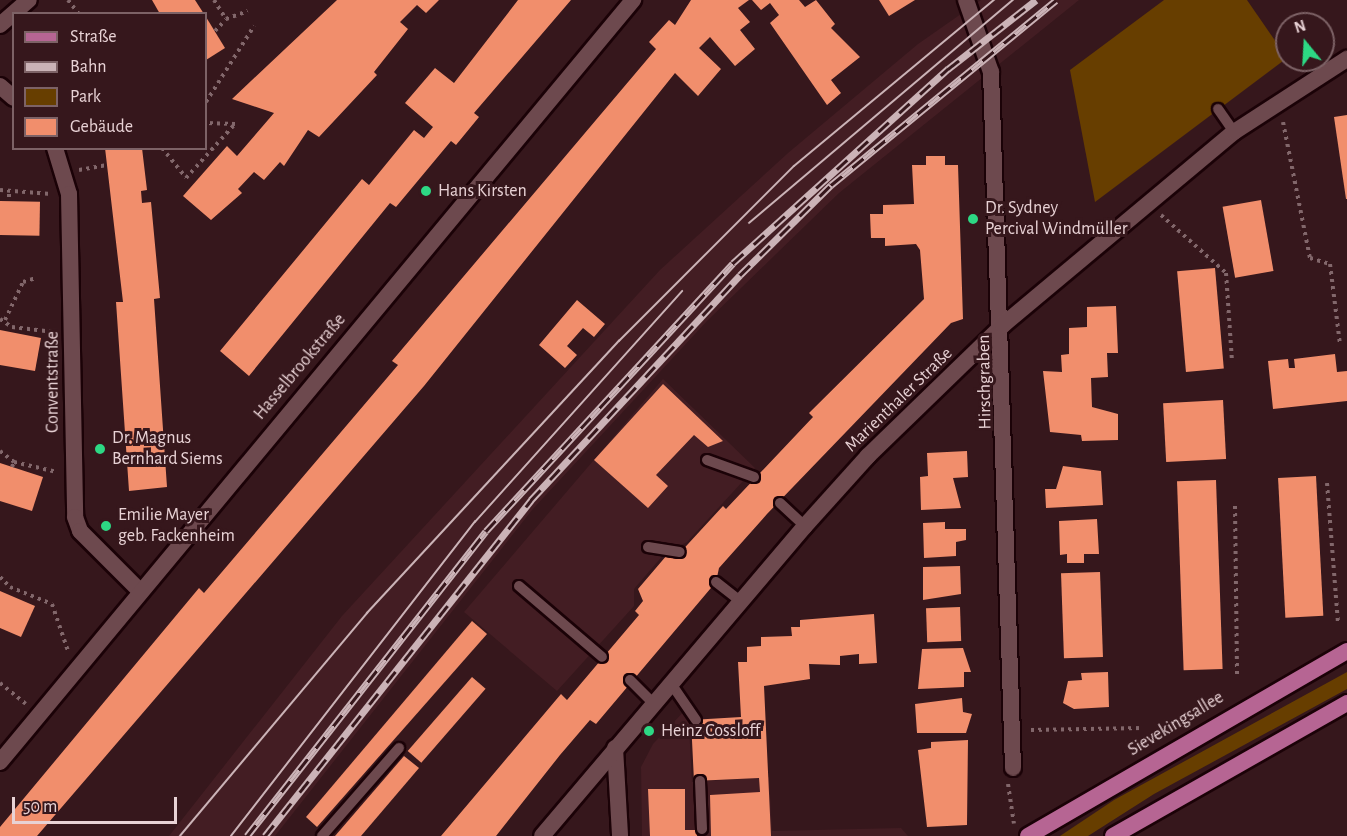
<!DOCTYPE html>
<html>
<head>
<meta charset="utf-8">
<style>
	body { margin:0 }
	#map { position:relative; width:1347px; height:836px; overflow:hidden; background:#36171c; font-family:"Alegreya Sans",sans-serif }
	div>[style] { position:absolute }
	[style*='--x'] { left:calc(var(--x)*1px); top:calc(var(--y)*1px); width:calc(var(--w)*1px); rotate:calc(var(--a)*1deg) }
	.built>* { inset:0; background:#431d23 }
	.green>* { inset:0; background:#673e00 }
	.building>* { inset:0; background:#f18e6c; transform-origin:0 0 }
	.path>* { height:4px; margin-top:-2px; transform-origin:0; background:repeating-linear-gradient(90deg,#82676b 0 3px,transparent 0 7.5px) }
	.roads { filter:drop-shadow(2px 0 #1b0207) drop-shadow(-2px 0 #1b0207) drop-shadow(0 2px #1b0207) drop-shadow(0 -2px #1b0207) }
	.service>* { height:10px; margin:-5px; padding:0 5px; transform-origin:5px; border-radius:5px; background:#6d494e }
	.minor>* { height:16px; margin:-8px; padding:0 8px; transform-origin:8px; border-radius:8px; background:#6d494e }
	.tertiary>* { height:16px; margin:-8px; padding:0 8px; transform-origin:8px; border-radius:8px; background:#6d494e }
	.primary>* { height:16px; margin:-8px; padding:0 8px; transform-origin:8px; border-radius:8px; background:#b66593 }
	.tram>* { height:1.5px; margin:-0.75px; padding:0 0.75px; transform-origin:0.75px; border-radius:0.75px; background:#cbb3b7 }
	.rail>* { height:7px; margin-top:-3.5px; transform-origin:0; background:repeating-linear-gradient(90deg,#36171c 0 14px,#cbb3b7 0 28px); box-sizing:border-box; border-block:2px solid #cbb3b7 }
	.dots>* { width:16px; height:16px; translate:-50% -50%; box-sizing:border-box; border:3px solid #36171c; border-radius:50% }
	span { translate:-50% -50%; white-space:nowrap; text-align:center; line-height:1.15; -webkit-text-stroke:6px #36171c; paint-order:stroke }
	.poi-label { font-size:18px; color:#e8d2d5 }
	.left { translate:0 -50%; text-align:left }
	.street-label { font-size:18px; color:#e8d2d5 }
	.legend { position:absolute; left:12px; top:12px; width:195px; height:138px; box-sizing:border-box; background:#36171c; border:2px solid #7d6266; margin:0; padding:8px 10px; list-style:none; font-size:18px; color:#e8d2d5 }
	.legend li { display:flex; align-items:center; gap:12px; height:30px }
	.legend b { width:30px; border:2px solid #7d6266 }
	.north { position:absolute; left:1275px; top:12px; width:60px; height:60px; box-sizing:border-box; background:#36171c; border:2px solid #7d6266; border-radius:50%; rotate:342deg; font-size:16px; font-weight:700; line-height:24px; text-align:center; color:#e8d2d5 }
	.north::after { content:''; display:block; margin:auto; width:21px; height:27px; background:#2dd884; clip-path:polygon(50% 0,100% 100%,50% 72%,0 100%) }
	.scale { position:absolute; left:12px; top:797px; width:165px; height:27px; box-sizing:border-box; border:3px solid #e8d2d5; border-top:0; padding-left:8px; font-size:18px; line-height:21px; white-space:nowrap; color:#e8d2d5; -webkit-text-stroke:4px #36171c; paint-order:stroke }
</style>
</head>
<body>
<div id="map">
	<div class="built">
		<i style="clip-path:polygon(981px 0,1079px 0,839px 193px,707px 321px,532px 510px,275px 836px,169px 836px,342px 616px,660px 270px,788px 153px,918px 44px)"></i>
		<i style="clip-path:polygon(663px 379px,755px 468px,687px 542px,665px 553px,634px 589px,634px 606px,557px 691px,464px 612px)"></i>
		<i style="clip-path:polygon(688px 707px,692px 782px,769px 777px,772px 831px,901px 828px,908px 836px,642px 836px,641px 767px,653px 744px)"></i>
	</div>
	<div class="green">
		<i style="clip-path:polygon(1164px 0,1247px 0,1287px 58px,1095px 202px,1070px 70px)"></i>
		<i style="clip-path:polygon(1347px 672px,1347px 689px,1154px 794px,1088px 836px,1060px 836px,1114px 800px)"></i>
	</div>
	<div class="building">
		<i style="clip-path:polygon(152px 0,195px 0,204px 14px,160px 14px)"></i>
		<i style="clip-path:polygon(337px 0,439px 0,426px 13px,417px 5px,400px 22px,408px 29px,374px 72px,377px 75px,319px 137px,308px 130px,284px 166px,280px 162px,264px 180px,254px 172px,238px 189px,242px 193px,211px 220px,183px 196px,227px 146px,237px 156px,274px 113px,232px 99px)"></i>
		<i style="clip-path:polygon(518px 0,571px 0,474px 113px,479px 117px,456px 145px,451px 141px,396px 207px,390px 203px,249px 376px,220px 351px,362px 179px,369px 185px,414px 130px,424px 138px,433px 127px,405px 103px,435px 68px,454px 83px)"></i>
		<i style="clip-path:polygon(691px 0,749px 0,738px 8px,750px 22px,740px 30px,755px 49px,735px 66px,710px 37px,699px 48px,721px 69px,698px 96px,675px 73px,424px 386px,37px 836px,0 836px,0 827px,199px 588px,204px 593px,398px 365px,392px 361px,656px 49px,649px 42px,669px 20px,675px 25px)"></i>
		<i style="clip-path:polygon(752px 0,799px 0,805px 7px,816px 0,835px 24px,831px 28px,860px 57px,831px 80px,841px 93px,827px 105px,770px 23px,779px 15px,770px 3px,761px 10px)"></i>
		<i style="clip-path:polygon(879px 0,915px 0,889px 16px)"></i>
		<i style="clip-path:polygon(206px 17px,225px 48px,206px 60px)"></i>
		<i style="clip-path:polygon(1347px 115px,1347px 199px,1346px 199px,1334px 117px)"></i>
		<i style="clip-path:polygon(105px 148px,142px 148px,147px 190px,141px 191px,142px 203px,151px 202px,160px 298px,154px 299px,167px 487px,129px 491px,116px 302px,123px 302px)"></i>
		<i style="clip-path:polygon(926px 156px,945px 156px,945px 165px,958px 165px,963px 319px,951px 323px,767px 514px,719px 568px,716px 582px,596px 724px,590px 720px,560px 755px,496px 836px,441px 836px,561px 694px,567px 700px,639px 615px,635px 611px,643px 601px,638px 589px,667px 555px,677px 556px,723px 506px,726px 509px,813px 417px,809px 413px,924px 299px,920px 250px,916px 244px,885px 246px,885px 238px,871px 238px,870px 214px,883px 214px,883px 205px,914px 204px,912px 165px,926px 165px)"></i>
		<i style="left:1261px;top:200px;width:72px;height:39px;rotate:80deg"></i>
		<i style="left:0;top:201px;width:40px;height:34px;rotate:1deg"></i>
		<i style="left:1215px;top:268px;width:101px;height:38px;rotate:85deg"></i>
		<i style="clip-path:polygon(577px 300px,605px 324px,594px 337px,583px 328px,567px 346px,577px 355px,565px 368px,539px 345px)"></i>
		<i style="clip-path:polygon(1116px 306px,1118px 353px,1107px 353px,1108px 377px,1091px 378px,1092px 407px,1118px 414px,1118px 440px,1082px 441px,1081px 435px,1050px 432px,1043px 371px,1062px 372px,1061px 355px,1069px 354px,1069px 328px,1087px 327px,1087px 307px)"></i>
		<i style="clip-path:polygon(0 330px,41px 338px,35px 371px,0 365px)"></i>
		<i style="clip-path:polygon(1335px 354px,1337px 372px,1347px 371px,1347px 401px,1273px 409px,1268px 361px,1288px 359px,1289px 368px,1295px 368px,1294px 359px)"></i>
		<i style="clip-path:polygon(663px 384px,723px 441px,708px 447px,694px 435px,656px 475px,668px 486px,648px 508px,594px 460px)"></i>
		<i style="left:1223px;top:400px;width:59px;height:60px;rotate:87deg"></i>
		<i style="clip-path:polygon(967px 451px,968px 477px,953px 478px,961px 508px,921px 510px,920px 477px,928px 476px,927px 453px)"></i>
		<i style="clip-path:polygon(0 463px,43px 477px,32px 511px,0 501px)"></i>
		<i style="clip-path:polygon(1063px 466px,1101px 471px,1103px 505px,1046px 508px,1045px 489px,1056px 489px)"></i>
		<i style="left:1316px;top:476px;width:140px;height:38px;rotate:87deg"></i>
		<i style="left:1216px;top:480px;width:189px;height:39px;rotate:88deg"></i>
		<i style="clip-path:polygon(1097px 519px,1099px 554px,1084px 554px,1084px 563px,1067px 563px,1067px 554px,1060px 555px,1059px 521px)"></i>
		<i style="clip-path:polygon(945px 522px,945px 529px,966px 529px,966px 540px,956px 542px,956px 556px,924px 558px,923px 523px)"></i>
		<i style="clip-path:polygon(960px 566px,961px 594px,923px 600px,923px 567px)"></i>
		<i style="left:1100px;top:572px;width:85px;height:39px;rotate:88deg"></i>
		<i style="clip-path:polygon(0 591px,35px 606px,21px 637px,0 628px)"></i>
		<i style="left:960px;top:607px;width:34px;height:34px;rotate:88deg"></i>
		<i style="clip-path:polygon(874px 614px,877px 663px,859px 664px,859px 654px,840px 656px,840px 665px,809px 664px,810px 679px,764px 686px,771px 836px,711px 836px,710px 795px,760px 792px,759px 778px,694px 781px,691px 720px,741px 717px,738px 662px,747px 662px,747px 647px,761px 646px,761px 637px,792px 636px,791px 627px,800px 627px,800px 620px)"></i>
		<i style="clip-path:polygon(472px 621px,487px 634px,317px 827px,306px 817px)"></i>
		<i style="clip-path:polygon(963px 648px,971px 672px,964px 672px,964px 687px,918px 689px,922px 649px)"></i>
		<i style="clip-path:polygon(1108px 672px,1109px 707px,1074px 709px,1063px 703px,1068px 681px,1082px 680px,1081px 673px)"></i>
		<i style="left:472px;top:677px;width:18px;height:98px;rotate:41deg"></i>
		<i style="clip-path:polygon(962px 698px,963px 712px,972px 714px,966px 733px,917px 733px,915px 704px)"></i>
		<i style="clip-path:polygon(968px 740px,967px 825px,927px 827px,918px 750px,931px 748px,931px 742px)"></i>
		<i style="clip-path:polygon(404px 756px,419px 768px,361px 836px,335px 836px)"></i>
		<i style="clip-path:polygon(648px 789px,685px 789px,685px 830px,697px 830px,697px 836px,650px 836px)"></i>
	</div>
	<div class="path">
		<i style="--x:68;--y:0;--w:18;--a:52"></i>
		<i style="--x:214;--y:0;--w:22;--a:58"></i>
		<i style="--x:215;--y:31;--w:16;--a:-47"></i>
		<i style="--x:226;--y:19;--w:23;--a:-20"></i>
		<i style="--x:206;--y:102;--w:90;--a:-57.7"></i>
		<i style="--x:1283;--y:122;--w:139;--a:78.8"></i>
		<i style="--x:1310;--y:258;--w:21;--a:17"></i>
		<i style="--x:1330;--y:264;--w:81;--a:82.9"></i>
		<i style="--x:162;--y:148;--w:38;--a:51"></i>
		<i style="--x:186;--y:178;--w:73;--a:-47.8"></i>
		<i style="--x:235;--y:124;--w:29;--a:-178"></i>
		<i style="--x:79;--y:170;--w:27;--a:-10"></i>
		<i style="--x:0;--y:190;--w:51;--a:4.5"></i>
		<i style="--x:9;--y:194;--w:7;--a:90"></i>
		<i style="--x:1161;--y:215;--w:87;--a:41.7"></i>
		<i style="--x:1226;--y:273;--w:89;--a:86.1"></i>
		<i style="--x:0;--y:319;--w:14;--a:34"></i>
		<i style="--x:12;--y:327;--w:42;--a:6.8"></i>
		<i style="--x:5;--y:320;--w:42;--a:-64.7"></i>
		<i style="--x:23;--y:282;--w:14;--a:-17"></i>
		<i style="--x:0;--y:451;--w:18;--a:38"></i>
		<i style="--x:14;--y:462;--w:44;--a:13.1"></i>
		<i style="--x:12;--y:467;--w:5;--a:-68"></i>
		<i style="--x:1327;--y:483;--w:141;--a:85.5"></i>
		<i style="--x:1235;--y:506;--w:172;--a:89.3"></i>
		<i style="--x:0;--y:577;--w:14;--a:45"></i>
		<i style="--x:10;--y:587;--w:45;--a:22"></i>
		<i style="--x:52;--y:604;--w:50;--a:71.2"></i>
		<i style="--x:0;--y:683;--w:33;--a:39"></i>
		<i style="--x:1031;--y:730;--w:112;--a:-1"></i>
		<i style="--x:1008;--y:784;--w:40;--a:81.5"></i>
	</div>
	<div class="roads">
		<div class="service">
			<i style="--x:1218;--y:109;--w:28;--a:55"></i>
			<i style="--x:707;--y:460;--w:50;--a:19.9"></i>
			<i style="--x:780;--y:503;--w:34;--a:43"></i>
			<i style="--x:648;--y:547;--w:32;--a:9"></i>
			<i style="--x:716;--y:582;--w:31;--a:38"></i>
			<i style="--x:519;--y:586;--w:109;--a:40.5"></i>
			<i style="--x:630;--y:680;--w:33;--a:45"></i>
			<i style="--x:670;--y:682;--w:46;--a:55.6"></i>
			<i style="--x:700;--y:781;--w:48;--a:87.6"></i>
			<i style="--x:322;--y:836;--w:117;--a:-48.8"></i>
		</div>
		<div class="minor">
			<i style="--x:966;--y:0;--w:76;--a:70.9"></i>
			<i style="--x:991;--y:72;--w:696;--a:88.19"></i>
			<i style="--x:0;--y:25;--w:38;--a:-41"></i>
			<i style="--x:0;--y:86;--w:18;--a:41"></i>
			<i style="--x:55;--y:148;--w:48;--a:73.1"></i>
			<i style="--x:69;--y:194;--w:323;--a:88.9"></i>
			<i style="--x:75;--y:517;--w:15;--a:70"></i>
			<i style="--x:80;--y:531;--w:86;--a:45"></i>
			<i style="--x:615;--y:748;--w:88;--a:86.7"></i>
			<i style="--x:542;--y:836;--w:407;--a:-49.7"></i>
			<i style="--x:805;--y:526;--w:94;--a:-48"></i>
			<i style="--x:868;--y:456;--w:188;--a:-44.1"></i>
			<i style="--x:1003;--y:325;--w:301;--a:-39.9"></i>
			<i style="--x:1234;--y:132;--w:135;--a:-32.9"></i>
		</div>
		<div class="tertiary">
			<i style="--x:0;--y:762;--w:991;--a:-50.28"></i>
		</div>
		<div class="primary">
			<i style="--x:1028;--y:836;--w:369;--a:-30.1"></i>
			<i style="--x:1113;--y:836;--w:269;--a:-29.6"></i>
		</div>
	</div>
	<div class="tram">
		<i style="--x:749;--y:223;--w:346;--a:-40.2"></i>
		<i style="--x:180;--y:836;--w:291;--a:-50"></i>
		<i style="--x:367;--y:613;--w:371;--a:-47.2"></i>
		<i style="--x:619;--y:341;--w:247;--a:-45"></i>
		<i style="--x:794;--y:166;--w:260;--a:-39.7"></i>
		<i style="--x:231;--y:836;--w:398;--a:-52.2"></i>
		<i style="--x:475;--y:522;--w:310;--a:-48.1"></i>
	</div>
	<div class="rail">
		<i style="--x:247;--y:836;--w:387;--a:-51.9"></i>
		<i style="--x:486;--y:531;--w:364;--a:-47.3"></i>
		<i style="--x:733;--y:263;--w:290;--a:-42.1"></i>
		<i style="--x:948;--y:69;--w:112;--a:-38.1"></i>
		<i style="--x:265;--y:836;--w:429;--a:-51.6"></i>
		<i style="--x:531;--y:500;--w:307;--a:-47.1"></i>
		<i style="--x:740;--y:275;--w:128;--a:-44.7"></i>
		<i style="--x:831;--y:185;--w:291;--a:-39.4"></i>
	</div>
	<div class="dots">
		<i style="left:426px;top:191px;background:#2dd884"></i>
		<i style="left:973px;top:219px;background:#2dd884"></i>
		<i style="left:100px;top:449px;background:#2dd884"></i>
		<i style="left:106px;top:526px;background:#2dd884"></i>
		<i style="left:649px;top:731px;background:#2dd884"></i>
	</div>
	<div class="poi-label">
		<span class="left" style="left:438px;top:191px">Hans Kirsten</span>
		<span class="left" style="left:985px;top:219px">Dr. Sydney<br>Percival Windmüller</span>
		<span class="left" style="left:112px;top:449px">Dr. Magnus<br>Bernhard Siems</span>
		<span class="left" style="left:118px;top:526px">Emilie Mayer<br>geb. Fackenheim</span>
		<span class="left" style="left:661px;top:731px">Heinz Cossloff</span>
	</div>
	<div class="street-label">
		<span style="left:300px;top:367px;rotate:-50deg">Hasselbrookstraße</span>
		<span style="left:53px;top:382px;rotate:-90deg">Conventstraße</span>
		<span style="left:985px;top:382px;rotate:-91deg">Hirschgraben</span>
		<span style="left:899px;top:400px;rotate:-44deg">Marienthaler Straße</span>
		<span style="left:1176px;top:724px;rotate:-31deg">Sievekingsallee</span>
	</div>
	<ul class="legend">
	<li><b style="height:8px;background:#b66593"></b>Straße</li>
	<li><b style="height:8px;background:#cbb3b7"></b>Bahn</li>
	<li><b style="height:16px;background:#673e00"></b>Park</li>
	<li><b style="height:16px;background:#f18e6c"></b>Gebäude</li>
	</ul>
	<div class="north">N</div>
	<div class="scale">50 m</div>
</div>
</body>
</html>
